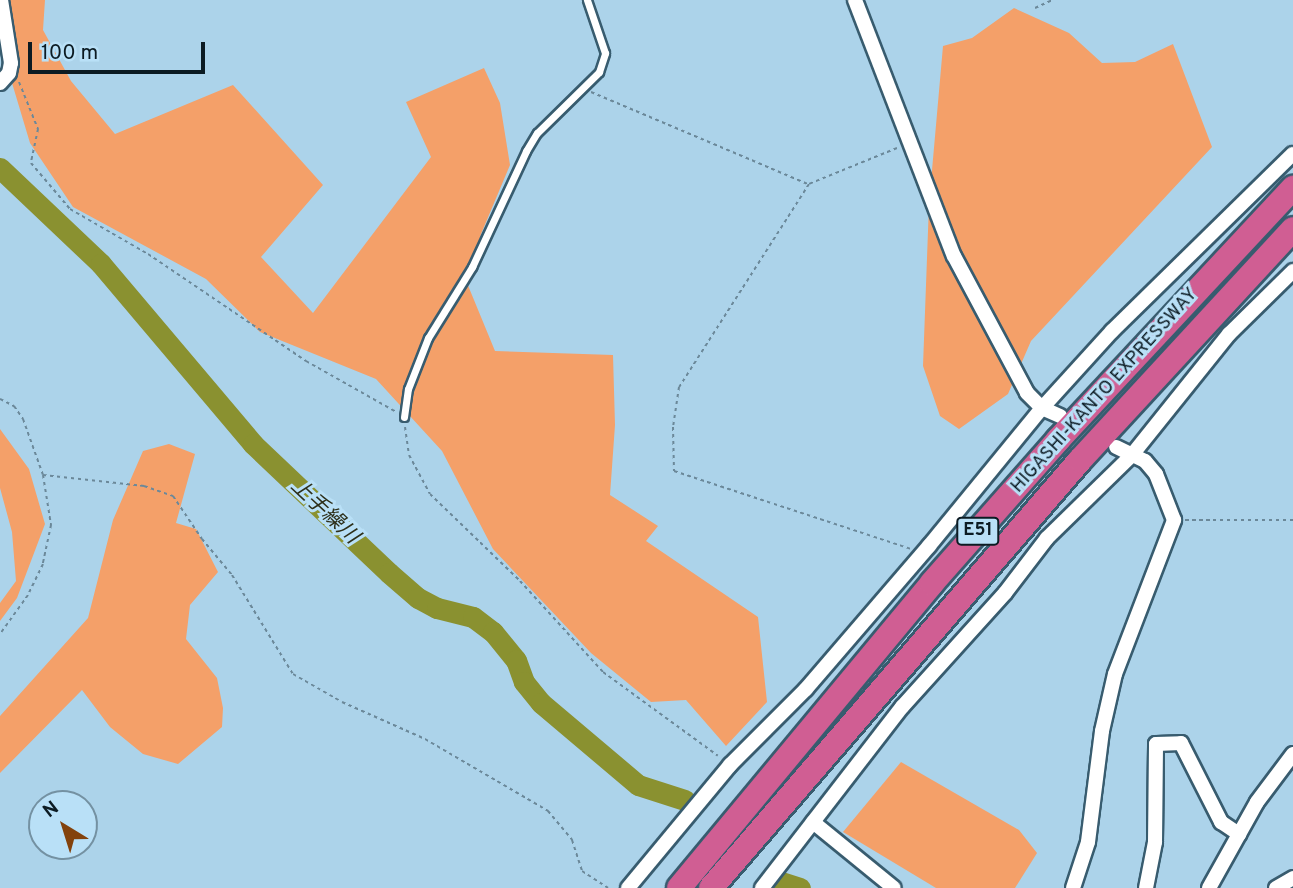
<!DOCTYPE html>
<html>
<head>
<meta charset="utf-8">
<style>
	body { margin:0 }
	#map { position:relative; width:1293px; height:888px; overflow:hidden; background:#acd3ea; font-family:Overpass,"Noto Sans JP",sans-serif }
	div>[style] { position:absolute }
	[style*='--x'] { left:calc(var(--x)*1px); top:calc(var(--y)*1px); width:calc(var(--w)*1px); rotate:calc(var(--a)*1deg) }
	.green>* { inset:0; background:#f4a069 }
	.river>* { height:21px; margin:-10.5px; padding:0 10.5px; transform-origin:10.5px; border-radius:10.5px; background:#8a9130 }
	.path>* { height:2px; margin-top:-1px; transform-origin:0; background:repeating-linear-gradient(90deg,#6b8899 0 3.5px,transparent 0 7px) }
	.roads { filter:drop-shadow(2px 0 #385c6f) drop-shadow(-2px 0 #385c6f) drop-shadow(0 2px #385c6f) drop-shadow(0 -2px #385c6f) }
	.lane>* { height:7px; margin:-3.5px; padding:0 3.5px; transform-origin:3.5px; border-radius:3.5px; background:#fff }
	.street>* { height:14px; margin:-7px; padding:0 7px; transform-origin:7px; border-radius:7px; background:#fff }
	.highway>* { height:24px; margin:-12px; padding:0 12px; transform-origin:12px; border-radius:12px; background:#d05e93 }
	span { translate:-50% -50%; white-space:nowrap; text-align:center; line-height:1.15; -webkit-text-stroke:6px #b9e0f7; paint-order:stroke }
	.shield-label span { padding:2px 5px; background:#b9e0f7; border:2px solid; border-radius:5px; -webkit-text-stroke-width:0 }
	.shield-label { font-size:18px; color:#0c1b23; font-weight:700 }
	.street-label { font-size:19px; color:#0c1b23 }
	.water-label { font-size:21px; color:#2d2f1a; font-style:italic }
	.north { position:absolute; left:28px; top:790px; width:70px; height:70px; box-sizing:border-box; background:#b9e0f7; border:2px solid #7491a2; border-radius:50%; rotate:322deg; font-size:19px; font-weight:700; line-height:28px; text-align:center; color:#0c1b23 }
	.north::after { content:''; display:block; margin:auto; width:24px; height:32px; background:#83420c; clip-path:polygon(50% 0,100% 100%,50% 72%,0 100%) }
	.scale { position:absolute; left:28px; top:42px; width:177px; height:32px; box-sizing:border-box; border:4px solid #0c1b23; border-top:0; padding-left:9px; font-size:21px; line-height:24px; white-space:nowrap; color:#0c1b23; -webkit-text-stroke:5px #b9e0f7; paint-order:stroke }
</style>
</head>
<body>
<div id="map">
	<div class="green">
		<i style="clip-path:polygon(0 0,45px 0,43px 30px,71px 81px,115px 134px,233px 85px,323px 185px,261px 257px,313px 313px,431px 157px,406px 102px,484px 68px,500px 103px,510px 165px,481px 234px,467px 283px,495px 351px,613px 355px,615px 425px,610px 495px,658px 526px,646px 541px,758px 617px,767px 702px,726px 746px,686px 700px,651px 702px,591px 653px,493px 549px,442px 451px,376px 379px,260px 332px,206px 279px,73px 207px,30px 143px,3px 53px)"></i>
		<i style="clip-path:polygon(1014px 8px,1069px 33px,1102px 63px,1135px 62px,1173px 44px,1212px 147px,1031px 341px,1008px 394px,959px 429px,940px 416px,923px 366px,929px 204px,943px 46px,972px 38px)"></i>
		<i style="clip-path:polygon(0 429px,29px 469px,45px 524px,17px 598px,0 621px,0 603px,16px 581px,12px 532px,0 488px)"></i>
		<i style="clip-path:polygon(169px 444px,195px 454px,176px 523px,196px 529px,218px 572px,190px 605px,186px 639px,217px 678px,223px 708px,222px 727px,178px 764px,143px 754px,110px 727px,82px 690px,0 773px,0 716px,88px 618px,113px 520px,143px 451px)"></i>
		<i style="clip-path:polygon(901px 762px,1019px 830px,1037px 853px,1015px 888px,936px 888px,843px 832px)"></i>
	</div>
	<div class="river">
		<i style="--x:0;--y:168;--w:139;--a:43.5"></i>
		<i style="--x:101;--y:264;--w:236;--a:49.8"></i>
		<i style="--x:253;--y:444;--w:187;--a:43.5"></i>
		<i style="--x:389;--y:573;--w:38;--a:41"></i>
		<i style="--x:418;--y:598;--w:21;--a:28"></i>
		<i style="--x:437;--y:608;--w:37;--a:14"></i>
		<i style="--x:473;--y:617;--w:25;--a:37"></i>
		<i style="--x:493;--y:632;--w:36;--a:51"></i>
		<i style="--x:516;--y:660;--w:23;--a:70"></i>
		<i style="--x:524;--y:682;--w:27;--a:51"></i>
		<i style="--x:541;--y:703;--w:127;--a:40.2"></i>
		<i style="--x:638;--y:785;--w:49;--a:17.7"></i>
		<i style="--x:778;--y:881;--w:23;--a:18"></i>
	</div>
	<div class="path">
		<i style="--x:1035;--y:8;--w:19;--a:-25"></i>
		<i style="--x:19;--y:82;--w:51;--a:68"></i>
		<i style="--x:38;--y:129;--w:35;--a:102"></i>
		<i style="--x:31;--y:163;--w:60;--a:49.7"></i>
		<i style="--x:70;--y:209;--w:90;--a:30"></i>
		<i style="--x:148;--y:254;--w:191;--a:34.1"></i>
		<i style="--x:306;--y:361;--w:103;--a:29.5"></i>
		<i style="--x:591;--y:92;--w:236;--a:23"></i>
		<i style="--x:897;--y:148;--w:95;--a:157.8"></i>
		<i style="--x:809;--y:184;--w:241;--a:122.6"></i>
		<i style="--x:679;--y:387;--w:40;--a:98.5"></i>
		<i style="--x:673;--y:427;--w:44;--a:88.7"></i>
		<i style="--x:674;--y:471;--w:250;--a:18.2"></i>
		<i style="--x:0;--y:399;--w:16;--a:27"></i>
		<i style="--x:14;--y:406;--w:16;--a:55"></i>
		<i style="--x:23;--y:419;--w:59;--a:70.3"></i>
		<i style="--x:43;--y:475;--w:51;--a:80.9"></i>
		<i style="--x:51;--y:525;--w:40;--a:102"></i>
		<i style="--x:43;--y:564;--w:34;--a:116"></i>
		<i style="--x:28;--y:595;--w:48;--a:125.7"></i>
		<i style="--x:405;--y:427;--w:28;--a:82"></i>
		<i style="--x:409;--y:455;--w:44;--a:61.7"></i>
		<i style="--x:430;--y:494;--w:125;--a:44"></i>
		<i style="--x:520;--y:581;--w:123;--a:47.6"></i>
		<i style="--x:603;--y:672;--w:142;--a:36.1"></i>
		<i style="--x:43;--y:475;--w:102;--a:6.2"></i>
		<i style="--x:144;--y:486;--w:31;--a:19"></i>
		<i style="--x:173;--y:496;--w:52;--a:56"></i>
		<i style="--x:202;--y:539;--w:47;--a:50.2"></i>
		<i style="--x:232;--y:575;--w:116;--a:58.4"></i>
		<i style="--x:293;--y:674;--w:56;--a:29.7"></i>
		<i style="--x:342;--y:702;--w:91;--a:24"></i>
		<i style="--x:425;--y:739;--w:143;--a:30.3"></i>
		<i style="--x:548;--y:811;--w:38;--a:50"></i>
		<i style="--x:572;--y:840;--w:33;--a:72"></i>
		<i style="--x:582;--y:871;--w:31;--a:33"></i>
		<i style="--x:1185;--y:520;--w:108;--a:0"></i>
	</div>
	<div class="roads">
		<div class="lane">
			<i style="--x:404;--y:417;--w:28;--a:-82"></i>
			<i style="--x:408;--y:389;--w:55;--a:-68.6"></i>
			<i style="--x:428;--y:338;--w:84;--a:-58.2"></i>
			<i style="--x:472;--y:267;--w:128;--a:-65"></i>
			<i style="--x:526;--y:151;--w:21;--a:-59"></i>
			<i style="--x:537;--y:133;--w:87;--a:-44.5"></i>
			<i style="--x:599;--y:72;--w:20;--a:-72"></i>
			<i style="--x:605;--y:53;--w:56;--a:-108.8"></i>
		</div>
		<div class="street">
			<i style="--x:855;--y:0;--w:274;--a:68.9"></i>
			<i style="--x:954;--y:256;--w:155;--a:61.9"></i>
			<i style="--x:1027;--y:393;--w:21;--a:45"></i>
			<i style="--x:1042;--y:408;--w:20;--a:24"></i>
			<i style="--x:0;--y:83;--w:13;--a:-48"></i>
			<i style="--x:9;--y:73;--w:10;--a:-79"></i>
			<i style="--x:11;--y:63;--w:64;--a:-99"></i>
			<i style="--x:813;--y:822;--w:104;--a:39.2"></i>
			<i style="--x:628;--y:888;--w:160;--a:-50.3"></i>
			<i style="--x:730;--y:765;--w:107;--a:-45"></i>
			<i style="--x:806;--y:689;--w:189;--a:-49.3"></i>
			<i style="--x:929;--y:546;--w:178;--a:-50.7"></i>
			<i style="--x:1042;--y:408;--w:104;--a:-47.7"></i>
			<i style="--x:1112;--y:331;--w:253;--a:-44.4"></i>
			<i style="--x:762;--y:888;--w:229;--a:-52.3"></i>
			<i style="--x:902;--y:707;--w:154;--a:-47.9"></i>
			<i style="--x:1005;--y:593;--w:69;--a:-52.6"></i>
			<i style="--x:1047;--y:538;--w:119;--a:-44.3"></i>
			<i style="--x:1132;--y:455;--w:155;--a:-51.3"></i>
			<i style="--x:1229;--y:334;--w:90;--a:-44.5"></i>
			<i style="--x:1073;--y:888;--w:48;--a:-71.9"></i>
			<i style="--x:1088;--y:842;--w:112;--a:-82.8"></i>
			<i style="--x:1102;--y:731;--w:58;--a:-77.2"></i>
			<i style="--x:1115;--y:674;--w:165;--a:-69"></i>
			<i style="--x:1174;--y:520;--w:49;--a:-111.4"></i>
			<i style="--x:1156;--y:474;--w:17;--a:-130"></i>
			<i style="--x:1145;--y:461;--w:32;--a:-154"></i>
			<i style="--x:1146;--y:888;--w:47;--a:-78.9"></i>
			<i style="--x:1155;--y:842;--w:98;--a:-89.4"></i>
			<i style="--x:1156;--y:744;--w:25;--a:-2"></i>
			<i style="--x:1181;--y:743;--w:89;--a:63.1"></i>
			<i style="--x:1221;--y:822;--w:22;--a:34"></i>
			<i style="--x:1209;--y:888;--w:98;--a:-60.8"></i>
			<i style="--x:1257;--y:802;--w:60;--a:-53.1"></i>
			<i style="--x:1276;--y:888;--w:20;--a:-30"></i>
		</div>
		<div class="highway">
			<i style="--x:679;--y:888;--w:396;--a:-50.3"></i>
			<i style="--x:932;--y:583;--w:191;--a:-48.6"></i>
			<i style="--x:1058;--y:440;--w:345;--a:-47"></i>
			<i style="--x:711;--y:888;--w:565;--a:-49.23"></i>
			<i style="--x:1080;--y:460;--w:314;--a:-47.3"></i>
		</div>
	</div>
	<div class="shield-label">
		<span style="left:978px;top:531px">E51</span>
	</div>
	<div class="street-label">
		<span style="left:1105px;top:391px;rotate:-48deg">HIGASHI-KANTO EXPRESSWAY</span>
	</div>
	<div class="water-label">
		<span style="left:324px;top:512px;rotate:43deg">上手繰川</span>
	</div>
	<div class="north">N</div>
	<div class="scale">100 m</div>
</div>
</body>
</html>
